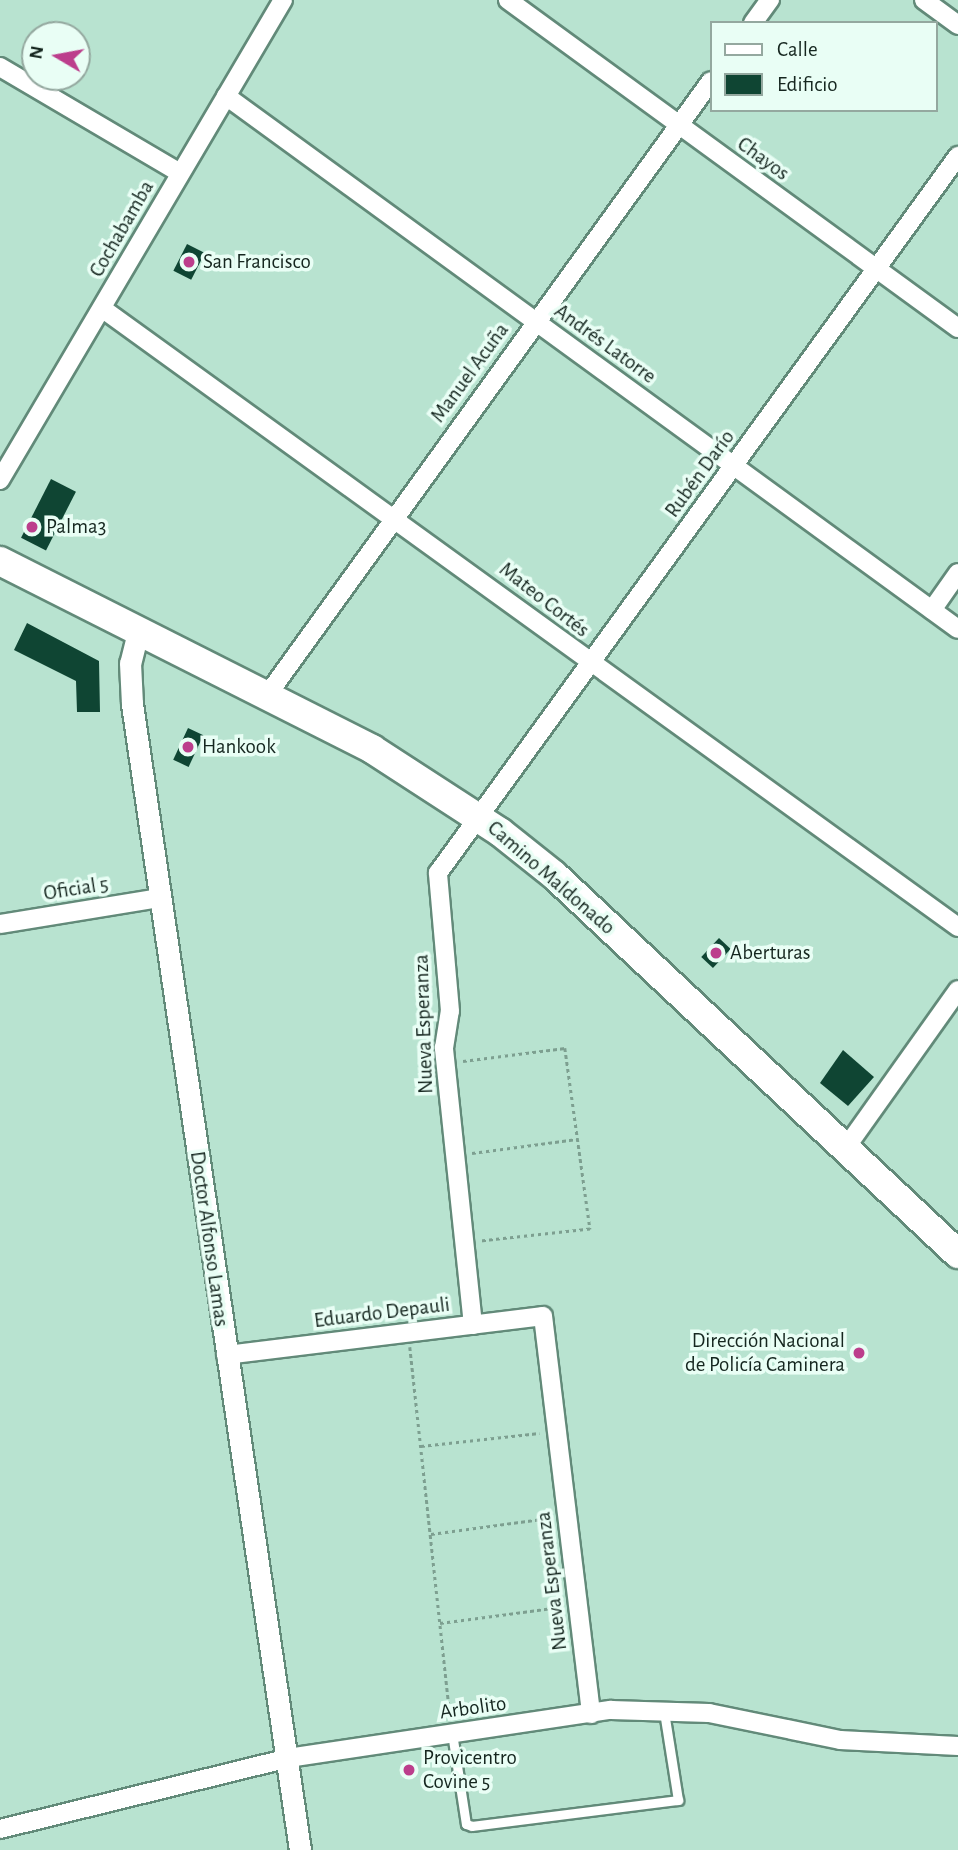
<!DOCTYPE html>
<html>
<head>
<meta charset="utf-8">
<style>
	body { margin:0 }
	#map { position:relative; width:958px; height:1850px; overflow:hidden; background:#b8e3d0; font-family:"Alegreya Sans",sans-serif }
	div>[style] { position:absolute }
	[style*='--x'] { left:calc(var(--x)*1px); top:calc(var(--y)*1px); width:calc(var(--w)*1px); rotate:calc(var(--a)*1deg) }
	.building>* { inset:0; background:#0f4533; transform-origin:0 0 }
	.path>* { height:2.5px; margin-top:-1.25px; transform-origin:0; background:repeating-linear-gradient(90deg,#7d9f90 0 3.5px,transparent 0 7px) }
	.roads { filter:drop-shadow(2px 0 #628a79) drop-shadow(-2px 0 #628a79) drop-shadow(0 2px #628a79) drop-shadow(0 -2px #628a79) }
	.service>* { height:9px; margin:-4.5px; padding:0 4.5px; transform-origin:4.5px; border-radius:4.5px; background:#fff }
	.minor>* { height:18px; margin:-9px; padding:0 9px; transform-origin:9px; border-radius:9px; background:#fff }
	.tertiary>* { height:21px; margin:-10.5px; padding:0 10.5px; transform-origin:10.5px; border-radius:10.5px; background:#fff }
	.primary>* { height:28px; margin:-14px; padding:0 14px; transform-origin:14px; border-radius:14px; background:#fff }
	.dots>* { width:19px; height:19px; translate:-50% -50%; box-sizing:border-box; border:4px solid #e9fef5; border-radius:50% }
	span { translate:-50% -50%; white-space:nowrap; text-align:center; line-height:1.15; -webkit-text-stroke:7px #e9fef5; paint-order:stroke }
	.street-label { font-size:21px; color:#15261f }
	.poi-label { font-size:21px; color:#15261f }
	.left { translate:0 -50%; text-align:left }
	.right { translate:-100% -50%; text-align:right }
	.legend { position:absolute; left:710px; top:21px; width:228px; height:91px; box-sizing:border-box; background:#e9fef5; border:2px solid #94a89f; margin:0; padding:9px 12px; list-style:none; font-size:21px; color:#15261f }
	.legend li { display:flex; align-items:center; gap:14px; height:35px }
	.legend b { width:35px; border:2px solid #94a89f }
	.north { position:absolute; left:21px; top:21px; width:70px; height:70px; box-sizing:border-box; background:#e9fef5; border:2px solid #94a89f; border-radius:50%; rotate:280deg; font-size:19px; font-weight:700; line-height:28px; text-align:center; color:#15261f }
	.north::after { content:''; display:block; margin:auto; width:24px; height:32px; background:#bc3e8c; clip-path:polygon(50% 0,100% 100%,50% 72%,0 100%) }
</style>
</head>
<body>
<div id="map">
	<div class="building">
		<i style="left:187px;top:244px;width:20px;height:30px;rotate:27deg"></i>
		<i style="left:51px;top:479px;width:28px;height:66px;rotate:27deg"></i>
		<i style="clip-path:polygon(27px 623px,99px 661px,100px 712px,77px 712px,76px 681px,14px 650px)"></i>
		<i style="left:188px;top:728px;width:17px;height:35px;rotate:25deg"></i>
		<i style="left:719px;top:938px;width:16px;height:26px;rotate:43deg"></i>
		<i style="clip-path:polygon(843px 1050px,874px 1077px,848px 1106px,820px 1083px)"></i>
	</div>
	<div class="path">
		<i style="--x:463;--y:1061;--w:103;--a:-7.3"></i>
		<i style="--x:565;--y:1048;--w:183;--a:82.1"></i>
		<i style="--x:590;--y:1229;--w:110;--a:173.7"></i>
		<i style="--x:472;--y:1153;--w:106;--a:-7.6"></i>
		<i style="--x:410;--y:1347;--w:371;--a:83.8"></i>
		<i style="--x:421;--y:1446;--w:119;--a:-6.3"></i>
		<i style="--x:431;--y:1534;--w:120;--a:-7.7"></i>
		<i style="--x:440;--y:1623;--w:121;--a:-7.6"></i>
	</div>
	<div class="roads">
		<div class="service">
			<i style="--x:452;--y:1733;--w:92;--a:81.3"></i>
			<i style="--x:466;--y:1824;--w:6;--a:18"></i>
			<i style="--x:472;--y:1826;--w:208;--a:-7.2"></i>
			<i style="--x:678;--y:1800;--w:89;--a:-99"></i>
		</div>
		<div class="minor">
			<i style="--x:508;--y:0;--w:557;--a:36.09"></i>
			<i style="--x:924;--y:0;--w:42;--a:36.3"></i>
			<i style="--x:753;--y:23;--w:29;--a:-54"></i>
			<i style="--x:0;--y:67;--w:209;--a:30.5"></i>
			<i style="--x:226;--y:96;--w:905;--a:36.06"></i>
			<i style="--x:103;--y:309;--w:1055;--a:35.86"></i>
			<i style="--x:0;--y:480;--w:557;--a:-59.48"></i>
			<i style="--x:932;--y:610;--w:45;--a:-54.9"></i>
			<i style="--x:268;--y:694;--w:756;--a:-54.15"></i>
			<i style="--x:0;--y:924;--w:161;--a:-9.3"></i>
			<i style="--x:845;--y:1149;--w:195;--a:-54.6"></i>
			<i style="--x:473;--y:1325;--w:279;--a:-96"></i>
			<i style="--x:444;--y:1048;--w:37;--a:-81"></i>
			<i style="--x:450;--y:1011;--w:139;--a:-95"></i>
			<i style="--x:438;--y:873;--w:886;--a:-54.05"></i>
			<i style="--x:226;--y:1355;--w:319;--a:-7"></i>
			<i style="--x:543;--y:1316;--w:401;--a:83.1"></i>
			<i style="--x:0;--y:1829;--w:297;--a:-13.8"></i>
			<i style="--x:288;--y:1758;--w:327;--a:-8.5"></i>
			<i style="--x:611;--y:1710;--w:98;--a:1.8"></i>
			<i style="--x:709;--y:1713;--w:134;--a:11.6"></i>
			<i style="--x:840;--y:1740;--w:118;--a:2.9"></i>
		</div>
		<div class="tertiary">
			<i style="--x:139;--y:628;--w:36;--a:104"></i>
			<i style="--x:130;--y:663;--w:41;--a:87.2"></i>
			<i style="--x:132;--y:704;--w:1158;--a:81.66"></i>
		</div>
		<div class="primary">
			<i style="--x:0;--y:561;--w:417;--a:26.8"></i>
			<i style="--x:372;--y:749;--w:153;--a:33"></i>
			<i style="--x:500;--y:832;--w:69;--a:38.5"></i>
			<i style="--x:554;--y:875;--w:554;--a:43.17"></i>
		</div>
	</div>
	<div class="dots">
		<i style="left:189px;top:262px;background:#bc3e8c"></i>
		<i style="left:32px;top:527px;background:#bc3e8c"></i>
		<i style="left:188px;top:747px;background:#bc3e8c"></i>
		<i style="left:716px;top:953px;background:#bc3e8c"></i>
		<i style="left:859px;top:1353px;background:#bc3e8c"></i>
		<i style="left:409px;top:1770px;background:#bc3e8c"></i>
	</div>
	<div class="street-label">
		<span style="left:763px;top:159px;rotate:36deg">Chayos</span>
		<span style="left:122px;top:229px;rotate:-60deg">Cochabamba</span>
		<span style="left:605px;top:344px;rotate:36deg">Andrés Latorre</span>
		<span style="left:470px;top:373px;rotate:-54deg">Manuel Acuña</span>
		<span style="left:700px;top:474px;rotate:-54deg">Rubén Darío</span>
		<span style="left:544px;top:600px;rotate:38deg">Mateo Cortés</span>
		<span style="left:551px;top:878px;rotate:41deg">Camino Maldonado</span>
		<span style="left:76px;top:889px;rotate:-9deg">Oficial 5</span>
		<span style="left:424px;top:1024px;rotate:-92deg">Nueva Esperanza</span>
		<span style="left:209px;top:1239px;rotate:82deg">Doctor Alfonso Lamas</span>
		<span style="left:382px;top:1313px;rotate:-7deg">Eduardo Depauli</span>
		<span style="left:552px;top:1581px;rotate:-97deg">Nueva Esperanza</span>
		<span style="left:473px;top:1708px;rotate:-8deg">Arbolito</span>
	</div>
	<div class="poi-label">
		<span class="left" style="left:203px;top:262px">San Francisco</span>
		<span class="left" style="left:46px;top:527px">Palma3</span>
		<span class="left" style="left:202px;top:747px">Hankook</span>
		<span class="left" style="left:730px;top:953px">Aberturas</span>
		<span class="right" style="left:845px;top:1353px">Dirección Nacional<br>de Policía Caminera</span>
		<span class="left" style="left:423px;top:1770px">Provicentro<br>Covine 5</span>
	</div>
	<ul class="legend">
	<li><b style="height:9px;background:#fff"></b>Calle</li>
	<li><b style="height:19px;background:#0f4533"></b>Edificio</li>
	</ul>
	<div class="north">N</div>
</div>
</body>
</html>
